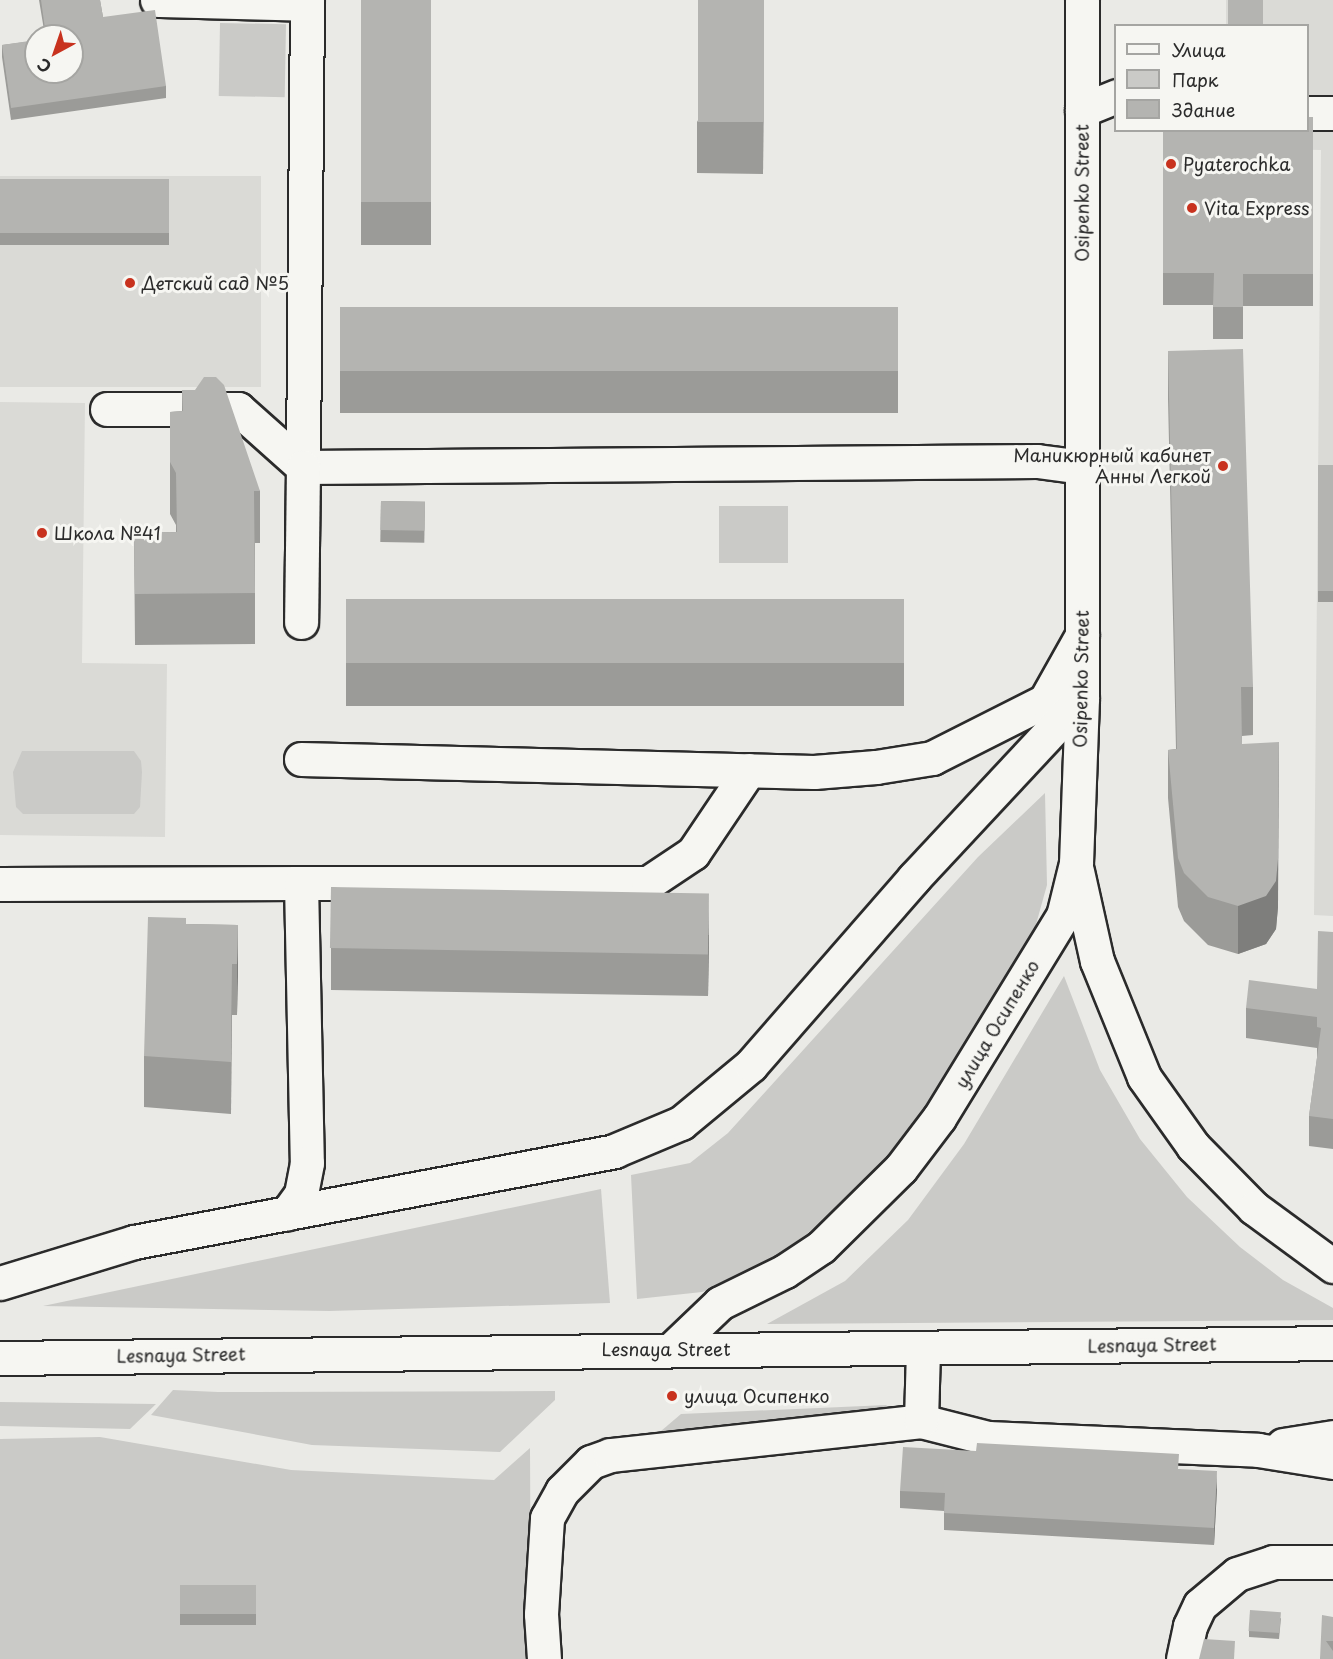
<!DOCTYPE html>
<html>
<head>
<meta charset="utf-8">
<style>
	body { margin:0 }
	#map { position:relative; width:1333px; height:1659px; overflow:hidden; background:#eaeae6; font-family:"Playpen Sans",sans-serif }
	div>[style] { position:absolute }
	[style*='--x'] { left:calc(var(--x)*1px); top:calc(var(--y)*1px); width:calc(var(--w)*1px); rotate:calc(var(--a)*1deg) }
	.built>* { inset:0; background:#dadad6; transform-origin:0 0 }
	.green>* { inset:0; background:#cacac7; transform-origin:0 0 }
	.roads { filter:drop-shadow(2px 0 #2b2b2b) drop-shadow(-2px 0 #2b2b2b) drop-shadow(0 2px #2b2b2b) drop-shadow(0 -2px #2b2b2b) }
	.minor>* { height:33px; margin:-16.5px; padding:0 16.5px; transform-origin:16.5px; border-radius:16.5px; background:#f6f6f2 }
	.major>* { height:33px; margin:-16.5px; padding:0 16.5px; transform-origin:16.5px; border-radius:16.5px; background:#f6f6f2 }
	.wall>* { inset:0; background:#9b9b98; transform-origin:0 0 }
	.shaded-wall>* { inset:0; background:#7e7e7c }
	.building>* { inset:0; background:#b4b4b1; transform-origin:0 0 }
	.dots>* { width:16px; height:16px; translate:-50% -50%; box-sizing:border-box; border:3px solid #f6f6f2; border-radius:50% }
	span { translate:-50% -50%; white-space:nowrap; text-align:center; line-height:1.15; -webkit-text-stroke:6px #f6f6f2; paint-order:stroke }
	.poi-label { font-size:18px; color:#2b2b2b }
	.left { translate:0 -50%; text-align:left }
	.right { translate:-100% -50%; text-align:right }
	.street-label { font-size:18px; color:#2b2b2b }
	.legend { position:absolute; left:1114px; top:24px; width:195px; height:108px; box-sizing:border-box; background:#f6f6f2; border:2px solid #a5a5a2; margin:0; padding:8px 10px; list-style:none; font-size:18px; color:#2b2b2b }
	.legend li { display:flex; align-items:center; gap:12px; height:30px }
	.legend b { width:30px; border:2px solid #a5a5a2 }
	.north { position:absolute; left:24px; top:24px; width:60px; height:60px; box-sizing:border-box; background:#f6f6f2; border:2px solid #a5a5a2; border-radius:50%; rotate:220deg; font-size:16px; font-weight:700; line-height:24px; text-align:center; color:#2b2b2b }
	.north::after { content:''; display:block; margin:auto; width:21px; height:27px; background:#c8321e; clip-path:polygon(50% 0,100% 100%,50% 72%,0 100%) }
</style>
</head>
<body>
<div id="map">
	<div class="built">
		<i style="clip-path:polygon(1226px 0,1333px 0,1333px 916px,1314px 915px,1321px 150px,1226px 148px,1308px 130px,1308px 26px,1226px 25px)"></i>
		<i style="left:0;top:176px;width:261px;height:211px"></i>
		<i style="clip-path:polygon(0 402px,85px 403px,82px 663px,167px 664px,165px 837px,0 835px)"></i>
	</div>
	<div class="green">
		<i style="left:220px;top:23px;width:66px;height:73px;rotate:1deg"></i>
		<i style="left:719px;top:506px;width:69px;height:57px"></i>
		<i style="clip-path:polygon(22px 751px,134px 751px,141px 761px,142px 772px,140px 807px,134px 814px,23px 814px,16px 807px,13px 772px)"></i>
		<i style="clip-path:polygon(1045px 793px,1047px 885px,1035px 928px,971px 1037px,898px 1146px,830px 1217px,746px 1278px,702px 1292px,637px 1299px,631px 1175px,690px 1163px,728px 1133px,978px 857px)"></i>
		<i style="clip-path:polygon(1064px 976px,1100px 1070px,1140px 1139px,1187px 1197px,1240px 1247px,1283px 1280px,1333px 1308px,1333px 1320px,767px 1324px,845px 1281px,908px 1220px,964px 1144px)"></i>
		<i style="clip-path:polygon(601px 1189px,610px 1303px,329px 1311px,43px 1306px)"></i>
		<i style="clip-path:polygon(173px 1390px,218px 1392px,555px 1391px,555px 1400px,500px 1452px,312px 1445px,151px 1415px)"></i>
		<i style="clip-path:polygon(0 1402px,156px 1404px,130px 1429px,0 1426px)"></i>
		<i style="clip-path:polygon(887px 1405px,878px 1416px,654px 1437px,681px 1414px)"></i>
		<i style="clip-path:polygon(100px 1437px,291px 1470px,494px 1480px,530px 1448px,531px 1659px,0 1659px,0 1439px)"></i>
	</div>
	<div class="roads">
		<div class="minor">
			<i style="--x:157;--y:0;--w:150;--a:1.5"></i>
			<i style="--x:307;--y:0;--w:467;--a:90.5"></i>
			<i style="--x:303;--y:467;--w:734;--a:-0.47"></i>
			<i style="--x:1037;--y:461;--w:45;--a:7.6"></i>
			<i style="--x:1082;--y:110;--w:37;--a:-22"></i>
			<i style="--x:1308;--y:113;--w:25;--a:0"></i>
			<i style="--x:107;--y:409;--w:131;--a:0"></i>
			<i style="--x:238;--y:409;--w:87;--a:41.7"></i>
			<i style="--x:303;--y:467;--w:155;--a:90.7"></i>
			<i style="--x:301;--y:759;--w:513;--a:1.45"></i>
			<i style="--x:814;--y:772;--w:62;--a:-4.6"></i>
			<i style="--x:876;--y:767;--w:57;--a:-9.1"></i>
			<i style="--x:932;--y:758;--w:127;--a:-26.8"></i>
			<i style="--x:1045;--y:701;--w:76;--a:-60.7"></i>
			<i style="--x:301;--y:883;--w:347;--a:0"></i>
			<i style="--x:648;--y:883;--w:54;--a:-33.7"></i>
			<i style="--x:693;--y:853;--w:100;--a:-56"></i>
			<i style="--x:0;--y:884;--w:301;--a:-0.2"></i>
			<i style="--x:301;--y:883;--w:280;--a:88.8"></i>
			<i style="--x:307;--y:1163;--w:32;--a:101"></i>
			<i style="--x:301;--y:1194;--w:24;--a:126"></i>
			<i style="--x:0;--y:1283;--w:140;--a:-17"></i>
			<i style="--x:134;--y:1242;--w:489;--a:-10.7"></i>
			<i style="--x:614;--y:1151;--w:73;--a:-22.7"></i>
			<i style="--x:681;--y:1123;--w:91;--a:-39.6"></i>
			<i style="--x:751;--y:1065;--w:248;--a:-48.9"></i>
			<i style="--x:914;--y:878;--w:246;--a:-47"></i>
			<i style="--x:921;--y:1421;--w:69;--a:14.2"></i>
			<i style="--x:988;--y:1438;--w:270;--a:2.5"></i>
			<i style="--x:1258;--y:1450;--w:76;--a:9.1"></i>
			<i style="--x:1283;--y:1445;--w:51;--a:-9.1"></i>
			<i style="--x:544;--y:1659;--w:45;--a:-93.8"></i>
			<i style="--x:541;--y:1614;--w:96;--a:-86.4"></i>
			<i style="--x:547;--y:1518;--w:31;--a:-61"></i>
			<i style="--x:562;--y:1491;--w:41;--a:-45"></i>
			<i style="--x:591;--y:1462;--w:20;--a:-20"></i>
			<i style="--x:610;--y:1455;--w:313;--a:-6.2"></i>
			<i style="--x:921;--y:1421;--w:72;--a:-88.4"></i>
			<i style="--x:1183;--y:1659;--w:34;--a:-78"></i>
			<i style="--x:1190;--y:1626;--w:23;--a:-65"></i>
			<i style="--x:1200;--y:1605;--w:48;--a:-40"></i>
			<i style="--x:1237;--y:1574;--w:38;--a:-18"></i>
			<i style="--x:1273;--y:1562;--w:60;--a:0"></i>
		</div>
		<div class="major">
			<i style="--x:1077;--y:871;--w:92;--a:77.5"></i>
			<i style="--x:1097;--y:961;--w:125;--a:67.9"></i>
			<i style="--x:1144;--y:1077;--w:85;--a:54.6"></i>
			<i style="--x:1193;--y:1146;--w:87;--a:45.5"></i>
			<i style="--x:1254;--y:1208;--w:98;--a:36.3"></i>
			<i style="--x:672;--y:1349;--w:66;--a:-43.8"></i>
			<i style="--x:720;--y:1303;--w:72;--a:-26.2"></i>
			<i style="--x:785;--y:1271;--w:43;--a:-33.7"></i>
			<i style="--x:821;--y:1247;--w:112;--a:-44.6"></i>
			<i style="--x:901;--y:1168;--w:63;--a:-52.8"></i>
			<i style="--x:939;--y:1118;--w:237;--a:-58.5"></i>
			<i style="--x:1063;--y:916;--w:55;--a:-76.2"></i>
			<i style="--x:1076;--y:863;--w:165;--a:-87.9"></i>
			<i style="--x:1082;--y:698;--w:698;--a:-90"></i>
			<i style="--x:0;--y:1358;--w:1333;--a:-0.64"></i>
		</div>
	</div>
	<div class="wall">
		<i style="clip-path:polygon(39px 0,100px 0,103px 17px,166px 86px,166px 98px,11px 120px,2px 57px,2px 45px,72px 36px,45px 36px)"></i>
		<i style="left:361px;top:0;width:70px;height:245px"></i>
		<i style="clip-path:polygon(764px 0,763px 174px,697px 173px,697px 122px)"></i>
		<i style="clip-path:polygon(1313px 117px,1313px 306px,1243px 306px,1243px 339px,1213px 339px,1213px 305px,1163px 305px,1163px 130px)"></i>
		<i style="left:169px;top:179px;width:66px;height:169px;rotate:90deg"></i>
		<i style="left:340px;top:307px;width:558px;height:106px"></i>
		<i style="clip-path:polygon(1168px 351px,1253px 687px,1253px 735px,1242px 736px,1242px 744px,1278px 907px,1276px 929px,1266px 944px,1238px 954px,1208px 945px,1184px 921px,1178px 907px,1168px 798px,1168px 750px,1176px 749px,1168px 399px)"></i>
		<i style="clip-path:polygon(182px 390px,260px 491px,260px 543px,255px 543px,255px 644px,135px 645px,134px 533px,176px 532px,176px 525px,170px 514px,170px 412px,182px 411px)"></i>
		<i style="left:1318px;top:465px;width:15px;height:137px"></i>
		<i style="left:381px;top:501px;width:44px;height:41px;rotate:1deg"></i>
		<i style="left:346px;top:599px;width:558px;height:107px"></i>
		<i style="clip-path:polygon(331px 887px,709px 935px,708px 996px,331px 990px)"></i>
		<i style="clip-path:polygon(186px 924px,238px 925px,237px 1015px,232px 1015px,231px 1114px,144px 1107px,144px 1056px)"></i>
		<i style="clip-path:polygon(1333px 932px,1333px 1149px,1309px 1146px,1309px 1116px,1317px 1058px,1317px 1048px,1246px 1038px,1246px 1008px,1317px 989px)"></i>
		<i style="clip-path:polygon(1179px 1469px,1217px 1489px,1214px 1545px,944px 1530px,944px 1511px,900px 1508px,900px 1491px)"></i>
		<i style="left:180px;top:1585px;width:76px;height:40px"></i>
		<i style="clip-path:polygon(1333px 1617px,1333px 1659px,1320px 1659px)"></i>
		<i style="clip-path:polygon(1281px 1618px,1279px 1639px,1249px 1637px,1249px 1631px)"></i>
	</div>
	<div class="shaded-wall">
		<i style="clip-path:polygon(764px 0,764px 27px,763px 174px,763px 123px)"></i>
		<i style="clip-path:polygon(1279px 742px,1278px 907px,1276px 929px,1266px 944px,1238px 954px,1238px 906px)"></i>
		<i style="clip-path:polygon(709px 892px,709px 935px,708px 996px,708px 953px)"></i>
		<i style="clip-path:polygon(238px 925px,238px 976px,237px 1015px,237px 964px)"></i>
		<i style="clip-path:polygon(232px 964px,232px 1015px,231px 1114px)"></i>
		<i style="clip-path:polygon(1217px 1471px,1217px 1489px,1214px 1545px,1214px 1528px)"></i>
	</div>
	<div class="building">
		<i style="clip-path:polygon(41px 0,100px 0,103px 17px,155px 10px,166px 86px,11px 108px,2px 45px,36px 40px,36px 72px,72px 72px,72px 36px,46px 36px)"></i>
		<i style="left:361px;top:0;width:70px;height:202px"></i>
		<i style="left:698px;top:0;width:66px;height:122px"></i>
		<i style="left:1228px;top:0;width:35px;height:26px"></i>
		<i style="clip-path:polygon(1308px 117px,1313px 117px,1313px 274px,1243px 274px,1243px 307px,1213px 307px,1214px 273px,1163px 273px,1163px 130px,1308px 130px)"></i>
		<i style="left:169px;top:179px;width:54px;height:169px;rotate:90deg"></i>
		<i style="left:340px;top:307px;width:558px;height:64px"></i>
		<i style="clip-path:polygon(1243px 349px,1253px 687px,1241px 687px,1242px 744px,1279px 742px,1278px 859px,1276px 881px,1266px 896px,1238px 906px,1208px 897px,1184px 873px,1178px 858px,1168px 750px,1177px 749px,1168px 351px)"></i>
		<i style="clip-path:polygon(204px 377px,216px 377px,224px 385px,260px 491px,254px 491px,255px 593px,135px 594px,134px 533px,177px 532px,176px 473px,170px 462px,170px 412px,183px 411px,182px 390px,195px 390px)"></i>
		<i style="left:1318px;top:465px;width:15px;height:126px"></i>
		<i style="left:381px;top:501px;width:44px;height:29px;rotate:1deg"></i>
		<i style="left:346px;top:599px;width:558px;height:64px"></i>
		<i style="left:331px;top:887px;width:378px;height:61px;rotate:1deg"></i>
		<i style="clip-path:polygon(148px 917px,186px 918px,186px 924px,238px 925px,237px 964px,232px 964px,231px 1062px,144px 1056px)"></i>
		<i style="clip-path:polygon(1318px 931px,1333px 932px,1333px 1119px,1309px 1116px,1321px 1028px,1317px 1027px,1317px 1017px,1246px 1008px,1249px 980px,1317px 989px)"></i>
		<i style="clip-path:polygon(977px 1443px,1179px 1454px,1178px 1469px,1217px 1471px,1214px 1528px,944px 1513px,945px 1493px,900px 1491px,903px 1447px,976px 1451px)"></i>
		<i style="left:180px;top:1585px;width:76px;height:29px"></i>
		<i style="left:1250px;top:1610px;width:31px;height:21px;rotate:4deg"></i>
		<i style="clip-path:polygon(1322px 1615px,1333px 1617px,1333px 1641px,1326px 1641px,1333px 1651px,1333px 1659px,1320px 1659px)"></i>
		<i style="clip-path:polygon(1204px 1639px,1235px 1641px,1234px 1659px,1199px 1659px)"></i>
	</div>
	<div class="dots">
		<i style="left:1171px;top:164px;background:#c8321e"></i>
		<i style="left:1192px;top:208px;background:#c8321e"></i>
		<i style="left:130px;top:283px;background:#c8321e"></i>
		<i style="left:1223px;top:466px;background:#c8321e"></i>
		<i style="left:42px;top:533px;background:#c8321e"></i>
		<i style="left:672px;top:1396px;background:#c8321e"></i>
	</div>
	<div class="poi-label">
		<span class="left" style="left:1183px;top:164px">Pyaterochka</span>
		<span class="left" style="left:1204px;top:208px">Vita Express</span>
		<span class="left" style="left:142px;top:283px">Детский сад №5</span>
		<span class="right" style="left:1211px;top:466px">Маникюрный кабинет<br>Анны Легкой</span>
		<span class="left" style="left:54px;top:533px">Школа №41</span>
		<span class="left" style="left:684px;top:1396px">улица Осипенко</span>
	</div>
	<div class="street-label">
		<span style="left:1082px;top:193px;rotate:-90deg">Osipenko Street</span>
		<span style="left:1081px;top:679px;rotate:-89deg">Osipenko Street</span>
		<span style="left:997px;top:1024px;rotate:-59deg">улица Осипенко</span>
		<span style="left:1152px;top:1345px;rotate:-1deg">Lesnaya Street</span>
		<span style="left:666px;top:1349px">Lesnaya Street</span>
		<span style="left:181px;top:1355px;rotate:-1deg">Lesnaya Street</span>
	</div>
	<ul class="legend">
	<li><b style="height:8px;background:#f6f6f2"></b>Улица</li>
	<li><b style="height:16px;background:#cacac7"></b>Парк</li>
	<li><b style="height:16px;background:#b4b4b1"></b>Здание</li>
	</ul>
	<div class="north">С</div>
</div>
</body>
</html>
